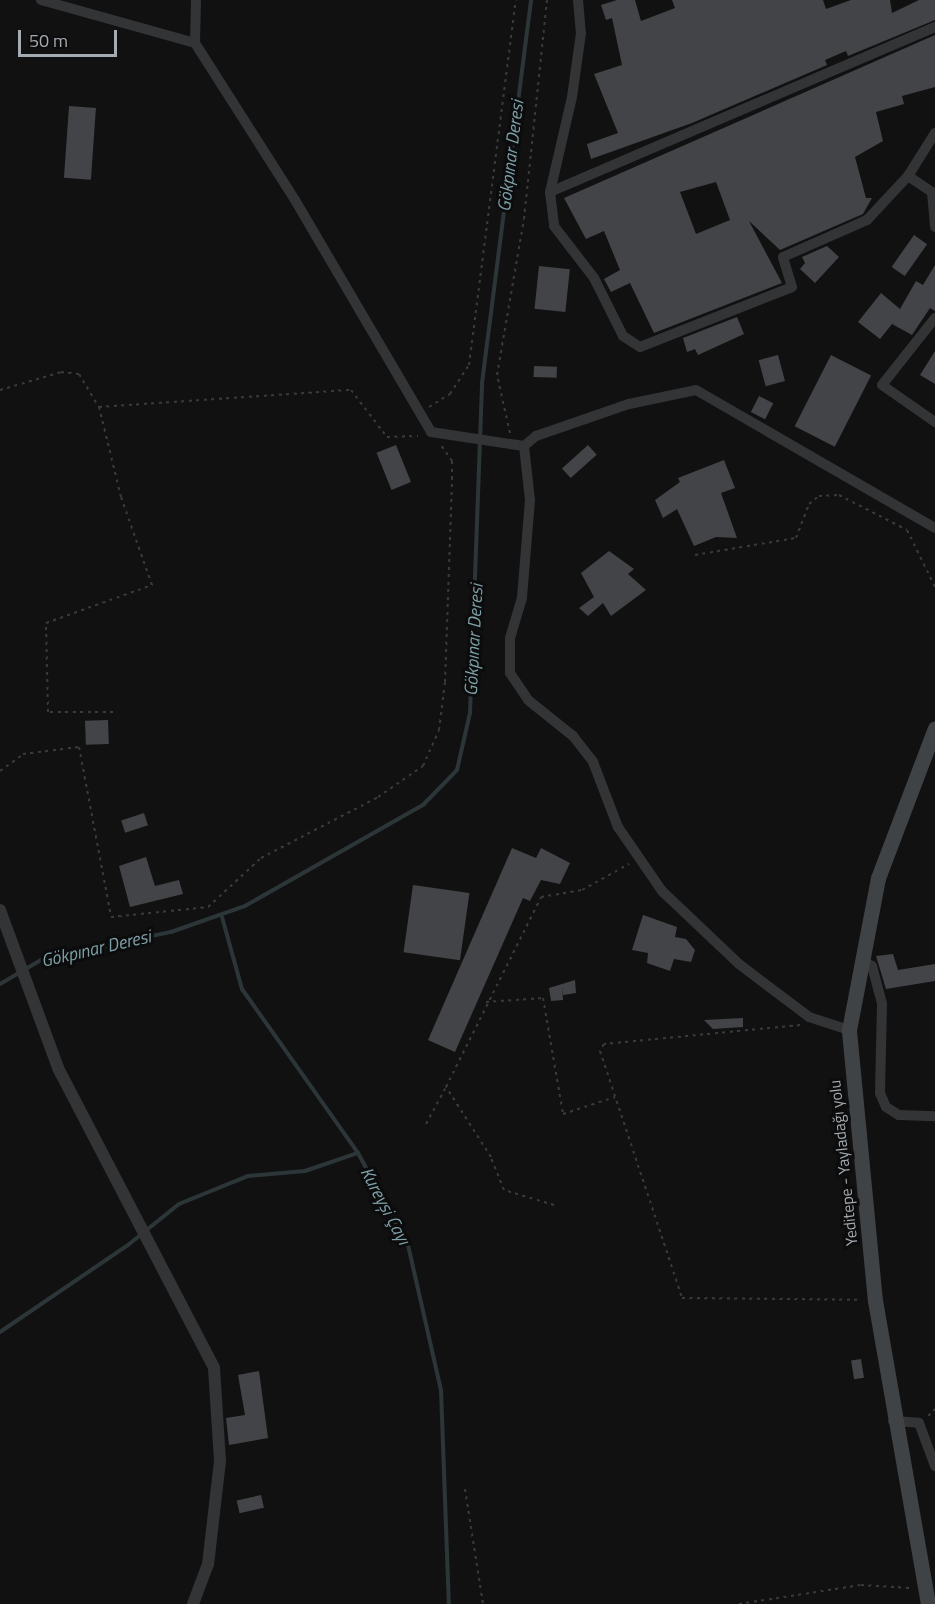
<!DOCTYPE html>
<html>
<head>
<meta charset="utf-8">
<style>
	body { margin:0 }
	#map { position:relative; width:935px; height:1604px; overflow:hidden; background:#111112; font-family:"Titillium Web",sans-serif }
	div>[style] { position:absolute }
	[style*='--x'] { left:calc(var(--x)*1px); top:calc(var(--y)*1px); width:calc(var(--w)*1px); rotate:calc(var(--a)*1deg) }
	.stream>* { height:4px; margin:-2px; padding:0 2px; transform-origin:2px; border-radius:2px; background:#2c3639 }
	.building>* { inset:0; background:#434447; transform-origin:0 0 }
	.path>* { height:2px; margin-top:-1px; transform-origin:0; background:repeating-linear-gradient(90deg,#383b3d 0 3px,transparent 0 7.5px) }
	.minor>* { height:10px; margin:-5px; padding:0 5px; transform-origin:5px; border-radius:5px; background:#323436 }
	.tertiary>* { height:12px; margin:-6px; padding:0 6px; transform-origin:6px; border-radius:6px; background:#323436 }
	.secondary>* { height:15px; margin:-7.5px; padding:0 7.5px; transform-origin:7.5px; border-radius:7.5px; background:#404346 }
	span { translate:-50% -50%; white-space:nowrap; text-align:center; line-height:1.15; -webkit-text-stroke:6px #0c0c0d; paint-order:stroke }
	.street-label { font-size:16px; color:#a4abb1 }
	.water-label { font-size:18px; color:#7ea1a9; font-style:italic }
	.scale { position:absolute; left:18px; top:30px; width:99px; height:27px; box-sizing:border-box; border:3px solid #a4abb1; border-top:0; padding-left:8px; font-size:18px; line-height:21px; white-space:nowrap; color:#a4abb1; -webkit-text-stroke:4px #0c0c0d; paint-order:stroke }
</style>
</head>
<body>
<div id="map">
	<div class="stream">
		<i style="--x:222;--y:917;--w:75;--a:74.5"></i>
		<i style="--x:242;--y:989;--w:201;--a:54.7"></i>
		<i style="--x:358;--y:1153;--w:105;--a:61.5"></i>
		<i style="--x:408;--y:1245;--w:149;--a:77.2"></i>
		<i style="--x:441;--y:1390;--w:214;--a:87.9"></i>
		<i style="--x:0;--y:984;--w:48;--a:-30.3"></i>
		<i style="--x:41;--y:960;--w:133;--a:-12.2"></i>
		<i style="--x:171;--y:932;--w:78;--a:-19.4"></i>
		<i style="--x:245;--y:906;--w:205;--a:-29.6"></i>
		<i style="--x:423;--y:805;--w:49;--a:-45.8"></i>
		<i style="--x:457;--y:770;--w:58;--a:-77.2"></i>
		<i style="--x:470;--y:713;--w:330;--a:-87.9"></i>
		<i style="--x:482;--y:383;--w:386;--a:-82.7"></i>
		<i style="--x:0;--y:1332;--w:155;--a:-34.2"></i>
		<i style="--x:128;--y:1245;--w:65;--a:-38.8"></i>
		<i style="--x:179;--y:1204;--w:74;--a:-22.1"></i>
		<i style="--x:248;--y:1176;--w:57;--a:-5"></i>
		<i style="--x:305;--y:1171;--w:56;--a:-18.8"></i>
	</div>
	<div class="building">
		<i style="clip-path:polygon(617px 0,635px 0,641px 21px,675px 8px,672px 0,823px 0,826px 9px,851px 0,890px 0,892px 13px,919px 0,935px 0,935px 20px,848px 56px,846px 51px,825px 60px,827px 65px,692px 123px,591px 159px,587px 144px,618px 133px,594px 74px,622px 65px,612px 18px,606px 20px,601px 5px)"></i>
		<i style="clip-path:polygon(evenodd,935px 35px,935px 87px,902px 96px,904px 104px,876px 112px,883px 141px,855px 157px,866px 198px,872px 198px,863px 214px,780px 250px,749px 221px,782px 283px,654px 333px,630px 283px,611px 292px,604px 279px,620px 270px,604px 231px,586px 239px,564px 198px,935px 35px,716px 182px,730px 220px,696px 234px,680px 192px,716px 182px)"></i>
		<i style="left:69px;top:106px;width:27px;height:72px;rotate:4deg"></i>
		<i style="left:914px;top:235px;width:16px;height:39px;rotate:35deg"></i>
		<i style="clip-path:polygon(827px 246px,839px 257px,815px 283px,800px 269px,805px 263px,802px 257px)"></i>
		<i style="clip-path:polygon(935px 265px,935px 311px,930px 308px,912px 335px,892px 324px,880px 339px,858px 322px,881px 293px,900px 309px,916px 281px,923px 285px)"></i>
		<i style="left:539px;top:266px;width:31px;height:43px;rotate:6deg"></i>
		<i style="clip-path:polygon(737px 317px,744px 334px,698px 355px,695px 349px,687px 352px,683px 338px)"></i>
		<i style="clip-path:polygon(935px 351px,935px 384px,920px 375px)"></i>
		<i style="left:778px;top:355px;width:27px;height:20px;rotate:75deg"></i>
		<i style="left:831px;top:355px;width:45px;height:80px;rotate:27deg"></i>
		<i style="left:534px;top:366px;width:23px;height:11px;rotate:2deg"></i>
		<i style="left:759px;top:396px;width:16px;height:18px;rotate:27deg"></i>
		<i style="left:396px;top:445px;width:40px;height:21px;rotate:68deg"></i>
		<i style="left:588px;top:445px;width:13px;height:35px;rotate:48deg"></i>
		<i style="clip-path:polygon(724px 460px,735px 488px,721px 493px,737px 538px,716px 537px,694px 546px,677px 509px,663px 518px,655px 500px,680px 482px,678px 478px)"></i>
		<i style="clip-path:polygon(609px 551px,634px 569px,628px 574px,646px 590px,611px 616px,603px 603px,588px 616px,579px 608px,594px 597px,581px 573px)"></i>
		<i style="left:108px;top:720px;width:24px;height:23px;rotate:88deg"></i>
		<i style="left:144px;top:813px;width:13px;height:24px;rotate:72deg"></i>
		<i style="clip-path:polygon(512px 848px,536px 858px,541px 848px,570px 863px,560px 884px,541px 880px,530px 901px,523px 898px,455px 1052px,428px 1040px)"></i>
		<i style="clip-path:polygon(146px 857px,155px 886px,179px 880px,183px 894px,130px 907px,119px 866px)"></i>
		<i style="left:413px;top:885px;width:57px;height:68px;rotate:8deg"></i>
		<i style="clip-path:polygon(643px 915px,677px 927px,675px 937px,686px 939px,695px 950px,691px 962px,674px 959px,670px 971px,647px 963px,648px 953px,632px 950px)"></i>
		<i style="clip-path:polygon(893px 954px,898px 970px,935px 964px,935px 981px,886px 989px,876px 956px)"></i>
		<i style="clip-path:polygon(575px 980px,576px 993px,563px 995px,562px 986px,563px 1000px,551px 1001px,549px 988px)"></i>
		<i style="clip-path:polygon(743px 1018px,743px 1027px,713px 1029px,704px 1020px)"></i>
		<i style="left:861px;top:1359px;width:19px;height:10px;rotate:81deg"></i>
		<i style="clip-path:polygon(259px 1371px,268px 1438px,229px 1445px,226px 1418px,245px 1415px,238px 1375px)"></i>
		<i style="left:261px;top:1495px;width:13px;height:25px;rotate:77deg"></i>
	</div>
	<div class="path">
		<i style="--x:0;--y:390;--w:64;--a:-16.4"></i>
		<i style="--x:61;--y:372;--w:18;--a:6"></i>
		<i style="--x:79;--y:374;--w:39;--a:59"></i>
		<i style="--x:429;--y:407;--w:25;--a:-32"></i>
		<i style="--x:450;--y:394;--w:35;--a:-57"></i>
		<i style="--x:469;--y:365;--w:368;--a:-82.7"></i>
		<i style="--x:510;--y:433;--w:59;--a:-102.6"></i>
		<i style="--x:497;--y:375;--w:158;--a:-80.2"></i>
		<i style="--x:524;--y:219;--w:220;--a:-84"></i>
		<i style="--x:695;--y:555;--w:102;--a:-9.6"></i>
		<i style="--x:796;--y:538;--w:36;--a:-69"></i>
		<i style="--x:809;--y:504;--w:13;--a:-39"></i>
		<i style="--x:819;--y:496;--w:20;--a:-3"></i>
		<i style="--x:839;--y:495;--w:76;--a:27.2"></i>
		<i style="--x:907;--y:530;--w:64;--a:63.8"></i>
		<i style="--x:113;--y:712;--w:65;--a:180"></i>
		<i style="--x:48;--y:712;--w:89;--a:-91.3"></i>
		<i style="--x:46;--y:623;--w:113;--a:-19.7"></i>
		<i style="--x:152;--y:585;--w:93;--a:-109.4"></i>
		<i style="--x:121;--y:497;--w:93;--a:-103.7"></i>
		<i style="--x:99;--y:407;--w:253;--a:-3.9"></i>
		<i style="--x:351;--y:390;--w:59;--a:52.5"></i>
		<i style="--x:387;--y:437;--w:31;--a:-2"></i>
		<i style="--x:0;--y:771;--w:29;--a:-36"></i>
		<i style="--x:23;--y:754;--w:56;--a:-7.1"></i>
		<i style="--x:79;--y:747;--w:173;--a:79.3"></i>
		<i style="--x:111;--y:917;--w:98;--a:-5.9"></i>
		<i style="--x:208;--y:907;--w:72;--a:-42.8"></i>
		<i style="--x:261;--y:858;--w:132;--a:-27.5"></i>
		<i style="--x:378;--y:797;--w:55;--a:-34.6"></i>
		<i style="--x:423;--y:766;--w:39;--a:-66"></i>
		<i style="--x:439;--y:730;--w:48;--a:-82.9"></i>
		<i style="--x:445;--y:682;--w:203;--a:-88"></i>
		<i style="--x:452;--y:479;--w:18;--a:-90"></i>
		<i style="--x:452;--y:461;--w:19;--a:-125"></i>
		<i style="--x:486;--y:1002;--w:57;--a:-4"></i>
		<i style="--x:543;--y:998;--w:118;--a:80.2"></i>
		<i style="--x:563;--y:1114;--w:55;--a:-18.1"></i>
		<i style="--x:800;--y:1025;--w:197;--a:174.5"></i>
		<i style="--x:604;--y:1044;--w:8;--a:120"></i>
		<i style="--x:600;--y:1051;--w:260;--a:71.6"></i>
		<i style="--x:682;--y:1298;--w:178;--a:0.6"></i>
		<i style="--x:426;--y:1124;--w:42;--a:-61.6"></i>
		<i style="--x:554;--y:1205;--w:52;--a:-163.3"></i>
		<i style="--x:504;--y:1190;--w:35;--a:-112"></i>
		<i style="--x:491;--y:1157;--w:83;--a:-122.7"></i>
		<i style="--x:446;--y:1087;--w:212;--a:-63.4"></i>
		<i style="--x:541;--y:897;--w:42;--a:-9.7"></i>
		<i style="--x:582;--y:890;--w:54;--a:-29"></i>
		<i style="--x:928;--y:1416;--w:10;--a:-45"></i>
		<i style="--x:465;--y:1489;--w:116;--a:81.1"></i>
		<i style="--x:739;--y:1604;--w:123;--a:-8.9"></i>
		<i style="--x:861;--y:1585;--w:49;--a:3.5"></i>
	</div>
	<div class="minor">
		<i style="--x:41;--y:0;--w:160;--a:15.6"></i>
		<i style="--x:196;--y:0;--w:43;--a:91.3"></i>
		<i style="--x:195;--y:43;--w:186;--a:57.5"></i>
		<i style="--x:295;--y:200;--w:269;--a:59.6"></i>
		<i style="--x:431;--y:432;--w:94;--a:8.6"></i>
		<i style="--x:524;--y:446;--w:54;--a:83.7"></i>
		<i style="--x:530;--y:500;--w:98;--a:94.7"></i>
		<i style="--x:522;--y:598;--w:42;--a:106.7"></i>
		<i style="--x:510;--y:638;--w:35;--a:90"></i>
		<i style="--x:510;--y:673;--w:32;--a:56"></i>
		<i style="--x:528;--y:700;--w:58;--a:38.7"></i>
		<i style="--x:573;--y:736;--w:33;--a:52"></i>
		<i style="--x:593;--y:762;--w:70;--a:69"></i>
		<i style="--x:618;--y:827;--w:78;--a:55.5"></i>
		<i style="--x:662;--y:891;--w:106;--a:43.5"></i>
		<i style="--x:739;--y:964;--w:88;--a:37.1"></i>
		<i style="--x:809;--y:1017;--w:42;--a:18"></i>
		<i style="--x:578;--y:0;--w:33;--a:85"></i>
		<i style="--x:581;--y:33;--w:65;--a:98"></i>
		<i style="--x:572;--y:97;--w:98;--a:103"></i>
		<i style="--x:550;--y:192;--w:34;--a:83"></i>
		<i style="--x:554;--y:226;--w:66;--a:52.4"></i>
		<i style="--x:594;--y:278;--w:65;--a:63.4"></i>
		<i style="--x:623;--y:336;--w:20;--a:33"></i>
		<i style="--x:640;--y:347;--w:163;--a:-21.5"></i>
		<i style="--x:792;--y:287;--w:31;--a:-107"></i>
		<i style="--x:783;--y:257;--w:92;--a:-23.8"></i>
		<i style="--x:867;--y:220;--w:60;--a:-47"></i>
		<i style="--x:908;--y:176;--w:51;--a:-57.9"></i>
		<i style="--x:908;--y:176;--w:29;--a:34"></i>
		<i style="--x:932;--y:192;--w:35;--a:85"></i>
		<i style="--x:550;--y:192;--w:419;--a:-23.2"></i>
		<i style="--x:935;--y:318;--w:85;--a:128.3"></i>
		<i style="--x:882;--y:385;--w:65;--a:34.9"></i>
		<i style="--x:524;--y:446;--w:16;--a:-40"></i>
		<i style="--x:536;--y:436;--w:98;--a:-19"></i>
		<i style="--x:629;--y:404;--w:68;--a:-11.8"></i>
		<i style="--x:696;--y:390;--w:276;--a:30"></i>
		<i style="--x:862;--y:960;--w:12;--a:31"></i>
		<i style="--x:872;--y:966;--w:39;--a:75"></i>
		<i style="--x:882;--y:1004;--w:89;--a:91.3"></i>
		<i style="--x:880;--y:1093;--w:15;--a:67"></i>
		<i style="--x:886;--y:1107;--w:15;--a:32"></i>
		<i style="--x:899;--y:1115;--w:36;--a:2"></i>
		<i style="--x:893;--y:1421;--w:26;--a:4"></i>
		<i style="--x:919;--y:1423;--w:46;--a:69.6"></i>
	</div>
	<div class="tertiary">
		<i style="--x:0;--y:910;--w:168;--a:69.8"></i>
		<i style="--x:58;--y:1068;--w:338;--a:62.5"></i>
		<i style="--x:214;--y:1368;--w:93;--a:86.3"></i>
		<i style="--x:220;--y:1461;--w:104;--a:96.6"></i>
		<i style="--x:208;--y:1564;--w:43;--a:110.6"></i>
	</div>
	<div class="secondary">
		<i style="--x:928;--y:1604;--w:308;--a:-99.9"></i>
		<i style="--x:875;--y:1301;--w:272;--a:-95.5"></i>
		<i style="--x:849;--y:1030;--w:155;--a:-79.2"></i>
		<i style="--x:878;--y:878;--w:160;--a:-69.2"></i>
	</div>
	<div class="street-label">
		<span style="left:843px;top:1163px;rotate:-96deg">Yeditepe - Yayladağı yolu</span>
	</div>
	<div class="water-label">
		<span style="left:511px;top:156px;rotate:-83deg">Gökpınar Deresi</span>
		<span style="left:474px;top:640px;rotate:-87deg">Gökpınar Deresi</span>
		<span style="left:96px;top:949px;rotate:-13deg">Gökpınar Deresi</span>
		<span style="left:385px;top:1206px;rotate:62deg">Kureyşi Çayı</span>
	</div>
	<div class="scale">50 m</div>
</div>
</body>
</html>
